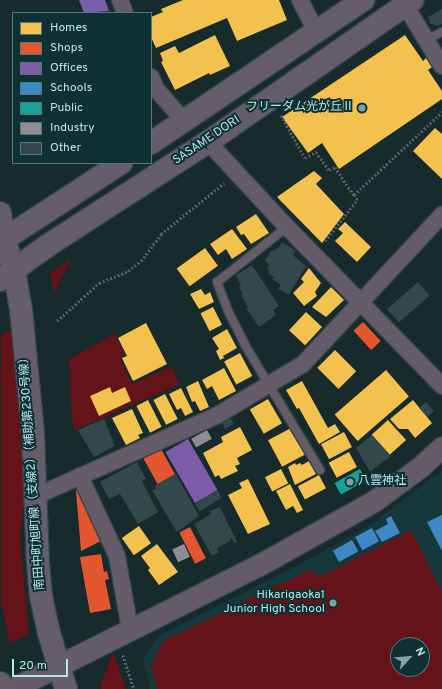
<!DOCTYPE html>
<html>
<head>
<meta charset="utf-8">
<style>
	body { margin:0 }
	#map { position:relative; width:442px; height:689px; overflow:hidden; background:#172a2c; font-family:Overpass,"Noto Sans JP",sans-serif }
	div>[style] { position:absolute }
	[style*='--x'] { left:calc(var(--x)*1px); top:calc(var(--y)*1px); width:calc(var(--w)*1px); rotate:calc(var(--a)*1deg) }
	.built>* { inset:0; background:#15383c }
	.green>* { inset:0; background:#641318 }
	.homes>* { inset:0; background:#f2c14e; transform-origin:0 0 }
	.shops>* { inset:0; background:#e4572e; transform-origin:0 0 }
	.offices>* { inset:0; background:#7b5ea7; transform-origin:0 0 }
	.schools>* { inset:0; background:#3f88c5; transform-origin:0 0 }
	.public>* { inset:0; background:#17a398; transform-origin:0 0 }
	.industry>* { inset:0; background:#8d8d92; transform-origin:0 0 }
	.building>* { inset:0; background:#33484b; transform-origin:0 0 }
	.path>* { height:2.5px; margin-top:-1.25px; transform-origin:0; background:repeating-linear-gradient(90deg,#5b5d66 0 2px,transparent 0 4px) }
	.roads { filter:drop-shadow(1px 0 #324649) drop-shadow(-1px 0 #324649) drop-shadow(0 1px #324649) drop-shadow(0 -1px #324649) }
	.service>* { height:8px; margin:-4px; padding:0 4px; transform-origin:4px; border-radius:4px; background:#655b69 }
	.minor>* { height:16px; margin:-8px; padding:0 8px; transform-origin:8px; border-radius:8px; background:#655b69 }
	.tertiary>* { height:21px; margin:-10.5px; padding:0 10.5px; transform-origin:10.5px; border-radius:10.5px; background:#655b69 }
	.secondary>* { height:22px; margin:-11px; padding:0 11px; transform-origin:11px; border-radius:11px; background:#655d6c }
	.dots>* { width:11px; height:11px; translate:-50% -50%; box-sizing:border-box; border:2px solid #0f3134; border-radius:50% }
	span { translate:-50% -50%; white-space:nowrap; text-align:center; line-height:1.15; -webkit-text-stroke:4px #0f3134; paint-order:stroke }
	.poi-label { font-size:12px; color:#b7e5ea }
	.right { translate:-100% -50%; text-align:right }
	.left { translate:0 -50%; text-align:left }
	.street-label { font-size:12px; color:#b7e5ea }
	.legend { position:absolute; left:12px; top:12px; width:140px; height:152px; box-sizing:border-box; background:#0f3134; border:1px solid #52797d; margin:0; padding:5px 7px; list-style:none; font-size:12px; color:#b7e5ea }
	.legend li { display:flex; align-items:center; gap:8px; height:20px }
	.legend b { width:20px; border:1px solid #52797d }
	.north { position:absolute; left:390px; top:637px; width:40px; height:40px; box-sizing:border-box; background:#0f3134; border:1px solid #52797d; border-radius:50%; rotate:63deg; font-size:11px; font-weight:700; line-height:16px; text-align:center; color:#b7e5ea }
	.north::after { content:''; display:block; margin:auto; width:14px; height:18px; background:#7fa4a8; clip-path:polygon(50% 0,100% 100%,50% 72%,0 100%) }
	.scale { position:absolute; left:12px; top:659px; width:56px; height:18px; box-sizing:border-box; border:2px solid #b7e5ea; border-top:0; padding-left:5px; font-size:12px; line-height:14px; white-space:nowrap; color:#b7e5ea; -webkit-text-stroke:3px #0f3134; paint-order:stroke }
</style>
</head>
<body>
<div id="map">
	<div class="built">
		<i style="clip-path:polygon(evenodd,442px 471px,442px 689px,150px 689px,143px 659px,158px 636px,291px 569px,365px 528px,442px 471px,398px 645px,422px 645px,422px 669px,398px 669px,398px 645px)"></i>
	</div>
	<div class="green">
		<i style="clip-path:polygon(71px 259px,54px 293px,50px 273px)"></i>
		<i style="clip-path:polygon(16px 328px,25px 479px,20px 540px,29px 634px,10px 643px,1px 604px,1px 335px)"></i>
		<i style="clip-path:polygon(evenodd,115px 334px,125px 355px,120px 358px,132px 384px,171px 367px,180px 384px,75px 430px,72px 421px,69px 359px,115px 334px,109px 387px,112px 393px,125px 387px,131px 401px,99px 416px,90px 396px,109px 387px)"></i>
		<i style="clip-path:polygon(evenodd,411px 530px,442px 592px,442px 689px,157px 689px,151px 666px,163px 641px,311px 569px,319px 577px,411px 530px,398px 645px,422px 645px,422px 669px,398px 669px,398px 645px)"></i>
		<i style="clip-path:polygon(113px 652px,126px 689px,101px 689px,100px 687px)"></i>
	</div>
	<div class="homes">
		<i style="clip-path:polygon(183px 0,279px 0,287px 20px,237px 41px,227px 18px,156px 48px,151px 37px,151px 17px,163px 12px,161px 9px)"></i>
		<i style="clip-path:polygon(215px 35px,230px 66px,210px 75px,209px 73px,175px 90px,161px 62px,163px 61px,160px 53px,175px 46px,179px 53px)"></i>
		<i style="clip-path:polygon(405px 35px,423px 61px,426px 58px,432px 67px,428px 70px,442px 91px,442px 99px,339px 169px,322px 143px,308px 153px,282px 117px)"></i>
		<i style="clip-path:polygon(435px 128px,442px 134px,442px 179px,413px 151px)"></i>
		<i style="clip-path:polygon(314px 171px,322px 178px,316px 184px,344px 214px,322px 243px,277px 197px)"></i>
		<i style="clip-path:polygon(256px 214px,269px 233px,251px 244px,244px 234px,241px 235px,236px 227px)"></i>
		<i style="clip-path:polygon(345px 222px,371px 247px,357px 262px,335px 241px,343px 233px,338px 229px)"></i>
		<i style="clip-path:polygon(232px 229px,247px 249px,232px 259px,226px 249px,218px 255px,210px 244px)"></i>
		<i style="left:205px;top:248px;width:22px;height:35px;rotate:54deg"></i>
		<i style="clip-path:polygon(309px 268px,321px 283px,315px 292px,317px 296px,304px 306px,293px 293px,304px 282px,301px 279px)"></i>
		<i style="clip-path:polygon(331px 287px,344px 300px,326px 317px,312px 307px)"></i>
		<i style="clip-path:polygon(201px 289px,205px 295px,210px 292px,214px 302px,199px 309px,190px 294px)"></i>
		<i style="left:213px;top:307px;width:20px;height:14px;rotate:63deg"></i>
		<i style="left:306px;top:312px;width:22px;height:25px;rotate:43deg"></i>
		<i style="clip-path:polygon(146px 323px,167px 364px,133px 381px,122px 358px,127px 356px,118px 338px)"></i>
		<i style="clip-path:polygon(227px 329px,237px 348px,223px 356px,224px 358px,220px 360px,216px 351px,219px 349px,212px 338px)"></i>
		<i style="left:335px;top:350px;width:30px;height:25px;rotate:45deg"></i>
		<i style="left:240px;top:353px;width:26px;height:18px;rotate:62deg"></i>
		<i style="clip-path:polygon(224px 368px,236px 391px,219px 400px,212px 386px,207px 389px,202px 380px)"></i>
		<i style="left:386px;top:370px;width:35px;height:68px;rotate:49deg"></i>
		<i style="clip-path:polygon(198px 381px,209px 407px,200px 411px,195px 401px,192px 402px,186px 387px)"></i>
		<i style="clip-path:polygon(302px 381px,328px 428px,335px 424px,340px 432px,319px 444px,299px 408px,297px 409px,286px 390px)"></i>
		<i style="clip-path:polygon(110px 387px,112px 393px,125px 387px,131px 401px,99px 416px,90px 396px)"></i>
		<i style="clip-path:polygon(181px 388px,193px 412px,185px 416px,181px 408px,177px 410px,169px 394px)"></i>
		<i style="left:165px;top:394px;width:28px;height:13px;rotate:63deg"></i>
		<i style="left:268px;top:399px;width:28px;height:21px;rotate:60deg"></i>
		<i style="left:148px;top:400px;width:30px;height:13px;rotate:63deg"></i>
		<i style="clip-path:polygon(413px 400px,432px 423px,415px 438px,408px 429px,399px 429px,390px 419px)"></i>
		<i style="clip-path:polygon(132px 409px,143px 433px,138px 435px,140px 438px,126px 445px,112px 418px)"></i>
		<i style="left:388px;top:420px;width:27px;height:22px;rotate:48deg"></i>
		<i style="clip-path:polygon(240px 427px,252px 450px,237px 458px,240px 464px,235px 466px,238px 471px,221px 479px,219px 475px,215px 477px,203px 453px,223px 442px,221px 437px)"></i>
		<i style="left:291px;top:428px;width:30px;height:26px;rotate:62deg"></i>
		<i style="left:344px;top:432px;width:17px;height:26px;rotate:62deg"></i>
		<i style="left:349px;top:452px;width:17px;height:23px;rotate:62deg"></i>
		<i style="clip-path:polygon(309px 461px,316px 474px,295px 485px,288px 467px,295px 463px,296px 465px,300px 463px,302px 465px)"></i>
		<i style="left:281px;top:469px;width:16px;height:18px;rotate:63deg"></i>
		<i style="left:319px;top:475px;width:15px;height:24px;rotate:62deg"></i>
		<i style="clip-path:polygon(248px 479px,270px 524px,248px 534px,228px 495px,242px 488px,239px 483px)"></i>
		<i style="clip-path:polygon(290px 484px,303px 510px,297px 513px,293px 506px,286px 510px,276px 491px)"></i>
		<i style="left:139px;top:526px;width:21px;height:21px;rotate:55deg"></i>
		<i style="clip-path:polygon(157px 544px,178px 572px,159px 585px,148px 570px,150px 568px,141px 556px)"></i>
	</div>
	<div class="shops">
		<i style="left:363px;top:322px;width:26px;height:13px;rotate:47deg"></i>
		<i style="left:161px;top:449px;width:29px;height:20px;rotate:61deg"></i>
		<i style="clip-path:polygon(80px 488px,101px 541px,81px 551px,76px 491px)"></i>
		<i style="left:190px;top:527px;width:35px;height:12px;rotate:63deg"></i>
		<i style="clip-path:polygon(101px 554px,104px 572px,107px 571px,109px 579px,105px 580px,111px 609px,90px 613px,80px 557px)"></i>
	</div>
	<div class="offices">
		<i style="clip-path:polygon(79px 0,105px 0,109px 11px,84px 13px)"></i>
		<i style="left:188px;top:439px;width:59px;height:26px;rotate:60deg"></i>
	</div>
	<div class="schools">
		<i style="clip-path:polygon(442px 515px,442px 551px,427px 522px)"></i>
		<i style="clip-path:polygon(391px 516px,400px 533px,382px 542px,375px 531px,388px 524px,386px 519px)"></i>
		<i style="left:372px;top:528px;width:15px;height:19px;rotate:62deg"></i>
		<i style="left:352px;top:540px;width:13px;height:22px;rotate:61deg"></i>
	</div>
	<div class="public">
		<i style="left:360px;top:469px;width:13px;height:29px;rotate:61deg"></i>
	</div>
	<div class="industry">
		<i style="left:207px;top:430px;width:10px;height:18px;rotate:61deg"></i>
		<i style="left:184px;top:544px;width:14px;height:13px;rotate:65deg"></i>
	</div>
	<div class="building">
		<i style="clip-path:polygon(442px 9px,442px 24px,438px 26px,431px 24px,428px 17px)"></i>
		<i style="clip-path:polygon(282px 242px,296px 251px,293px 255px,306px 266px,289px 295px,278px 289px,281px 285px,272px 279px,274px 277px,268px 273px,269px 271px,267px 269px,269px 265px,265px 260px,272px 250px,274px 251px,276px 248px,278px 249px)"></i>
		<i style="clip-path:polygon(252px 265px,279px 306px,273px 310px,276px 315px,259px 327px,246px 308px,248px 307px,241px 295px,243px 294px,239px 287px,241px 286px,236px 275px)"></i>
		<i style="left:418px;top:282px;width:18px;height:41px;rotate:49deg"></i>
		<i style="left:426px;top:402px;width:12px;height:9px;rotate:48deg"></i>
		<i style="clip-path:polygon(230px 418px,234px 424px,225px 429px,222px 422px)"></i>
		<i style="clip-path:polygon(104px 419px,115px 446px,94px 457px,78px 430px)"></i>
		<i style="clip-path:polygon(372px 435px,391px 456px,370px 472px,356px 448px)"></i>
		<i style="clip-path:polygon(137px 462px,146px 479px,142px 481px,158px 512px,138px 524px,120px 494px,109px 499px,100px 482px)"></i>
		<i style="clip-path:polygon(176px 474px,199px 516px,177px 532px,152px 490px,156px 489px,155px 486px)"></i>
		<i style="left:217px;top:490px;width:9px;height:26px;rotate:58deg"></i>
		<i style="clip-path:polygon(220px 507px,237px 542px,234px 543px,232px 538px,230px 539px,230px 541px,217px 548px,219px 552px,212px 556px,194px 524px,211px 514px,210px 511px)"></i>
	</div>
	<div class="path">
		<i style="--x:281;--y:115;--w:49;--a:60.8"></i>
		<i style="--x:305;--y:158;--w:13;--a:-29"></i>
		<i style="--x:316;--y:152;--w:22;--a:54"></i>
		<i style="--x:329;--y:170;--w:7;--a:-27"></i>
		<i style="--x:335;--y:167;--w:34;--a:56"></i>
		<i style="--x:325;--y:241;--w:52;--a:-52"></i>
		<i style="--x:357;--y:200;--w:6;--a:-121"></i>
		<i style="--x:354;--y:195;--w:121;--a:-43.3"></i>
		<i style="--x:57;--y:321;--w:57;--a:-42.1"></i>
		<i style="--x:99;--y:283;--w:31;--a:-22"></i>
		<i style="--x:128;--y:271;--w:16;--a:-38"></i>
		<i style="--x:141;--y:261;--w:34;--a:-53"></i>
		<i style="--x:161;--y:234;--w:81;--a:-39"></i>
		<i style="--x:123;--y:655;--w:36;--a:72"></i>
	</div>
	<div class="roads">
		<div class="service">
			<i style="--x:426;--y:40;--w:18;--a:-27"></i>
			<i style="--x:287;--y:227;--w:89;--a:141.8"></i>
			<i style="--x:217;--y:282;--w:31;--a:69"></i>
			<i style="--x:228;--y:311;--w:38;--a:63"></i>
			<i style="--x:245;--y:345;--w:146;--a:59"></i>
		</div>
		<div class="minor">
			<i style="--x:120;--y:0;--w:14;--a:69"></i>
			<i style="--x:300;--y:0;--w:36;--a:63"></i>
			<i style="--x:405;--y:5;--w:71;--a:58.8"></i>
			<i style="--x:151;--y:77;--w:13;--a:67"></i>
			<i style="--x:156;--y:89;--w:43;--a:48.8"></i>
			<i style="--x:208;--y:142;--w:116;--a:47.1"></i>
			<i style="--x:287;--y:227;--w:222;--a:45.7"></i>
			<i style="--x:80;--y:476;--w:88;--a:65.2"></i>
			<i style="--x:117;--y:556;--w:75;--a:80"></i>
			<i style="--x:36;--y:496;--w:197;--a:-24"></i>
			<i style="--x:216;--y:416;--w:101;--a:-30.9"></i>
			<i style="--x:303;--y:364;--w:204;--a:-47"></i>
		</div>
		<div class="tertiary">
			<i style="--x:12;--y:689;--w:276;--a:-26.7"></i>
			<i style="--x:259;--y:565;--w:132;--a:-29.1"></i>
			<i style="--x:374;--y:501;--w:57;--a:-36.5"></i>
			<i style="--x:420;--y:467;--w:30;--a:-42"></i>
		</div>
		<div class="secondary">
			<i style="--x:151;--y:143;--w:256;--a:-34"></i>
			<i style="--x:0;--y:213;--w:26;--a:81"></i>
			<i style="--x:4;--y:239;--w:33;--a:72"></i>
			<i style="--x:14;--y:270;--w:40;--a:80"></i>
			<i style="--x:21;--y:309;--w:126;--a:84.5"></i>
			<i style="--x:33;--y:434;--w:129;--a:87.8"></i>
			<i style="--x:38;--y:563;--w:33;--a:85"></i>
			<i style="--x:41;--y:596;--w:38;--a:78"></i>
			<i style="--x:49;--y:633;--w:59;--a:73.1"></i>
			<i style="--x:0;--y:242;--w:145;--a:-33.1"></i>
			<i style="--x:0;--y:280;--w:58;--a:-35.9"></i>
			<i style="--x:47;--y:246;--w:192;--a:-32.9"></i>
			<i style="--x:208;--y:142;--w:249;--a:-34.8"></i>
			<i style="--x:0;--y:683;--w:6;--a:81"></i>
		</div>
	</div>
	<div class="dots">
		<i style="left:362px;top:108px;background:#7fa4a8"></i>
		<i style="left:350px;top:482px;background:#7fa4a8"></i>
		<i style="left:333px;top:603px;background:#7fa4a8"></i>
	</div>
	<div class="poi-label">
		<span class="right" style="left:354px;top:108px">フリーダム光が丘Ⅱ</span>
		<span class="left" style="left:358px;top:482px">八雲神社</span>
		<span class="right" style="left:325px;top:603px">Hikarigaoka1<br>Junior High School</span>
	</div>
	<div class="street-label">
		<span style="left:207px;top:141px;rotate:-34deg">SASAME DORI</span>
		<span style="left:33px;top:471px;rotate:-94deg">南田中町旭町線（支線2）（補助第230号線）</span>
	</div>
	<ul class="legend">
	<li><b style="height:11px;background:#f2c14e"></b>Homes</li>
	<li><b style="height:11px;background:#e4572e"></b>Shops</li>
	<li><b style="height:11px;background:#7b5ea7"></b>Offices</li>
	<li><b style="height:11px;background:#3f88c5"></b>Schools</li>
	<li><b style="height:11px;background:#17a398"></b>Public</li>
	<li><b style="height:11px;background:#8d8d92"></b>Industry</li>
	<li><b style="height:11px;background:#33484b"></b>Other</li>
	</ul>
	<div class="north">N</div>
	<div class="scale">20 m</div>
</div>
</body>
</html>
